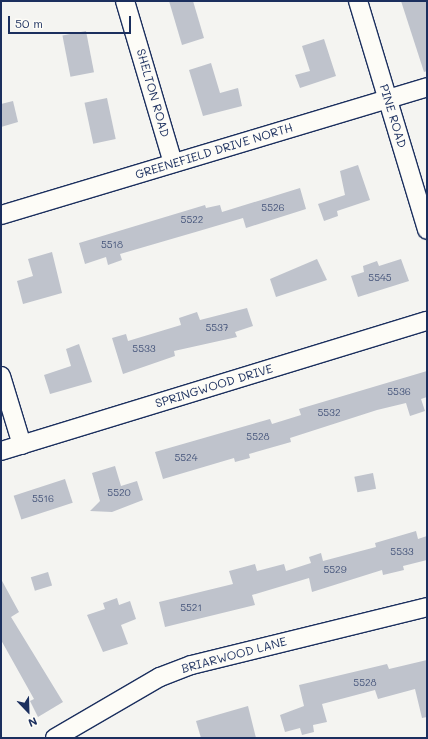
<!DOCTYPE html>
<html>
<head>
<meta charset="utf-8">
<style>
	body { margin:0 }
	#map { position:relative; width:428px; height:739px; overflow:hidden; background:#f4f4f1; font-family:Mali,sans-serif }
	div>[style] { position:absolute }
	[style*='--x'] { left:calc(var(--x)*1px); top:calc(var(--y)*1px); width:calc(var(--w)*1px); rotate:calc(var(--a)*1deg) }
	.building>* { inset:0; background:#bfc3cc; transform-origin:0 0 }
	.roads { filter:drop-shadow(1px 0 #1b2f5e) drop-shadow(-1px 0 #1b2f5e) drop-shadow(0 1px #1b2f5e) drop-shadow(0 -1px #1b2f5e) }
	.minor>* { height:18px; margin:-9px; padding:0 9px; transform-origin:9px; border-radius:9px; background:#fdfcf7 }
	span { translate:-50% -50%; white-space:nowrap; text-align:center; line-height:1.15; -webkit-text-stroke:4px #fdfcf7; paint-order:stroke }
	.number-label { font-size:10px; color:#44547a }
	.number-label span { -webkit-text-stroke-width:0 }
	.street-label { font-size:12px; color:#1b2f5e }
	.frame { position:absolute; inset:0; border:2px solid #1b2f5e; pointer-events:none }
	.north { position:absolute; left:8px; top:691px; width:40px; height:40px; -webkit-text-stroke:3px #fdfcf7; paint-order:stroke; rotate:157deg; font-size:11px; font-weight:700; line-height:16px; text-align:center; color:#1b2f5e }
	.north::after { content:''; display:block; margin:auto; width:14px; height:18px; background:#1b2f5e; clip-path:polygon(50% 0,100% 100%,50% 72%,0 100%) }
	.scale { position:absolute; left:8px; top:16px; width:123px; height:18px; box-sizing:border-box; border:2px solid #1b2f5e; border-top:0; padding-left:5px; font-size:12px; line-height:14px; white-space:nowrap; color:#1b2f5e; -webkit-text-stroke:3px #fdfcf7; paint-order:stroke }
</style>
</head>
<body>
<div id="map">
	<div class="building">
		<i style="clip-path:polygon(169px 1px,193px 1px,204px 38px,182px 45px)"></i>
		<i style="clip-path:polygon(401px 1px,427px 1px,427px 71px,424px 72px)"></i>
		<i style="left:86px;top:31px;width:42px;height:24px;rotate:79deg"></i>
		<i style="clip-path:polygon(324px 39px,336px 76px,300px 88px,295px 75px,310px 71px,302px 46px)"></i>
		<i style="clip-path:polygon(211px 63px,220px 93px,238px 88px,242px 106px,203px 116px,189px 70px)"></i>
		<i style="left:107px;top:98px;width:42px;height:23px;rotate:78deg"></i>
		<i style="clip-path:polygon(13px 101px,18px 122px,1px 127px,1px 104px)"></i>
		<i style="clip-path:polygon(358px 165px,370px 200px,337px 211px,338px 216px,324px 221px,318px 204px,345px 195px,340px 171px)"></i>
		<i style="clip-path:polygon(300px 188px,306px 209px,246px 228px,243px 218px,199px 231px,120px 254px,122px 260px,108px 265px,106px 257px,85px 264px,79px 243px,205px 205px,206px 208px,220px 205px,222px 212px)"></i>
		<i style="clip-path:polygon(52px 252px,62px 293px,23px 304px,17px 281px,33px 276px,28px 259px)"></i>
		<i style="clip-path:polygon(317px 259px,327px 280px,276px 297px,270px 279px)"></i>
		<i style="clip-path:polygon(401px 259px,409px 281px,358px 297px,351px 276px,364px 272px,363px 266px,377px 261px,379px 266px)"></i>
		<i style="clip-path:polygon(247px 308px,253px 326px,235px 332px,237px 337px,174px 351px,175px 356px,123px 374px,112px 338px,126px 334px,128px 341px,181px 325px,179px 318px,197px 312px,200px 320px)"></i>
		<i style="clip-path:polygon(79px 344px,92px 382px,50px 394px,44px 375px,71px 366px,66px 349px)"></i>
		<i style="clip-path:polygon(427px 371px,427px 397px,421px 399px,425px 411px,410px 416px,406px 403px,377px 410px,290px 438px,291px 442px,249px 454px,250px 458px,235px 462px,234px 458px,163px 479px,155px 452px,270px 419px,272px 424px,301px 415px,299px 409px)"></i>
		<i style="clip-path:polygon(115px 466px,121px 486px,137px 481px,143px 500px,112px 512px,90px 511px,100px 501px,92px 473px)"></i>
		<i style="left:373px;top:473px;width:16px;height:19px;rotate:79deg"></i>
		<i style="left:65px;top:479px;width:25px;height:54px;rotate:72deg"></i>
		<i style="clip-path:polygon(416px 531px,418px 539px,427px 536px,427px 560px,403px 566px,404px 570px,383px 575px,382px 570px,312px 592px,309px 578px,252px 595px,255px 605px,165px 627px,159px 602px,233px 584px,229px 571px,255px 564px,257px 571px,284px 564px,286px 571px,311px 563px,309px 557px,321px 553px,323px 561px,376px 547px,375px 543px)"></i>
		<i style="left:48px;top:572px;width:14px;height:18px;rotate:73deg"></i>
		<i style="clip-path:polygon(1px 579px,19px 612px,11px 617px,63px 702px,38px 717px,30px 701px,34px 699px,1px 640px)"></i>
		<i style="clip-path:polygon(117px 598px,119px 605px,130px 601px,136px 619px,121px 625px,128px 644px,103px 652px,87px 615px,105px 609px,103px 603px)"></i>
		<i style="clip-path:polygon(427px 660px,427px 717px,422px 718px,415px 689px,378px 699px,375px 690px,322px 704px,327px 722px,313px 725px,314px 732px,302px 735px,300px 728px,285px 732px,280px 715px,304px 706px,299px 685px,387px 664px,389px 669px)"></i>
		<i style="clip-path:polygon(248px 706px,256px 738px,201px 738px,196px 721px)"></i>
	</div>
	<div class="roads">
		<div class="minor">
			<i style="--x:125;--y:1;--w:169;--a:73.5"></i>
			<i style="--x:358;--y:1;--w:239;--a:73.2"></i>
			<i style="--x:1;--y:215;--w:445;--a:-16.7"></i>
			<i style="--x:1;--y:376;--w:72;--a:73.1"></i>
			<i style="--x:1;--y:451;--w:445;--a:-17"></i>
			<i style="--x:55;--y:738;--w:121;--a:-30.2"></i>
			<i style="--x:160;--y:677;--w:33;--a:-21"></i>
			<i style="--x:191;--y:665;--w:243;--a:-13.8"></i>
		</div>
	</div>
	<div class="number-label">
		<span style="left:273px;top:208px">5526</span>
		<span style="left:192px;top:220px">5522</span>
		<span style="left:112px;top:245px">5518</span>
		<span style="left:380px;top:278px">5545</span>
		<span style="left:217px;top:328px">5537</span>
		<span style="left:144px;top:349px">5533</span>
		<span style="left:399px;top:392px">5536</span>
		<span style="left:329px;top:413px">5532</span>
		<span style="left:258px;top:437px">5528</span>
		<span style="left:186px;top:458px">5524</span>
		<span style="left:119px;top:493px">5520</span>
		<span style="left:43px;top:499px">5516</span>
		<span style="left:402px;top:552px">5533</span>
		<span style="left:335px;top:570px">5529</span>
		<span style="left:191px;top:608px">5521</span>
		<span style="left:365px;top:683px">5528</span>
	</div>
	<div class="street-label">
		<span style="left:153px;top:93px;rotate:74deg">SHELTON ROAD</span>
		<span style="left:393px;top:116px;rotate:73deg">PINE ROAD</span>
		<span style="left:214px;top:151px;rotate:-17deg">GREENEFIELD DRIVE NORTH</span>
		<span style="left:214px;top:386px;rotate:-17deg">SPRINGWOOD DRIVE</span>
		<span style="left:234px;top:655px;rotate:-15deg">BRIARWOOD LANE</span>
	</div>
	<div class="frame"></div>
	<div class="north">N</div>
	<div class="scale">50 m</div>
</div>
</body>
</html>
